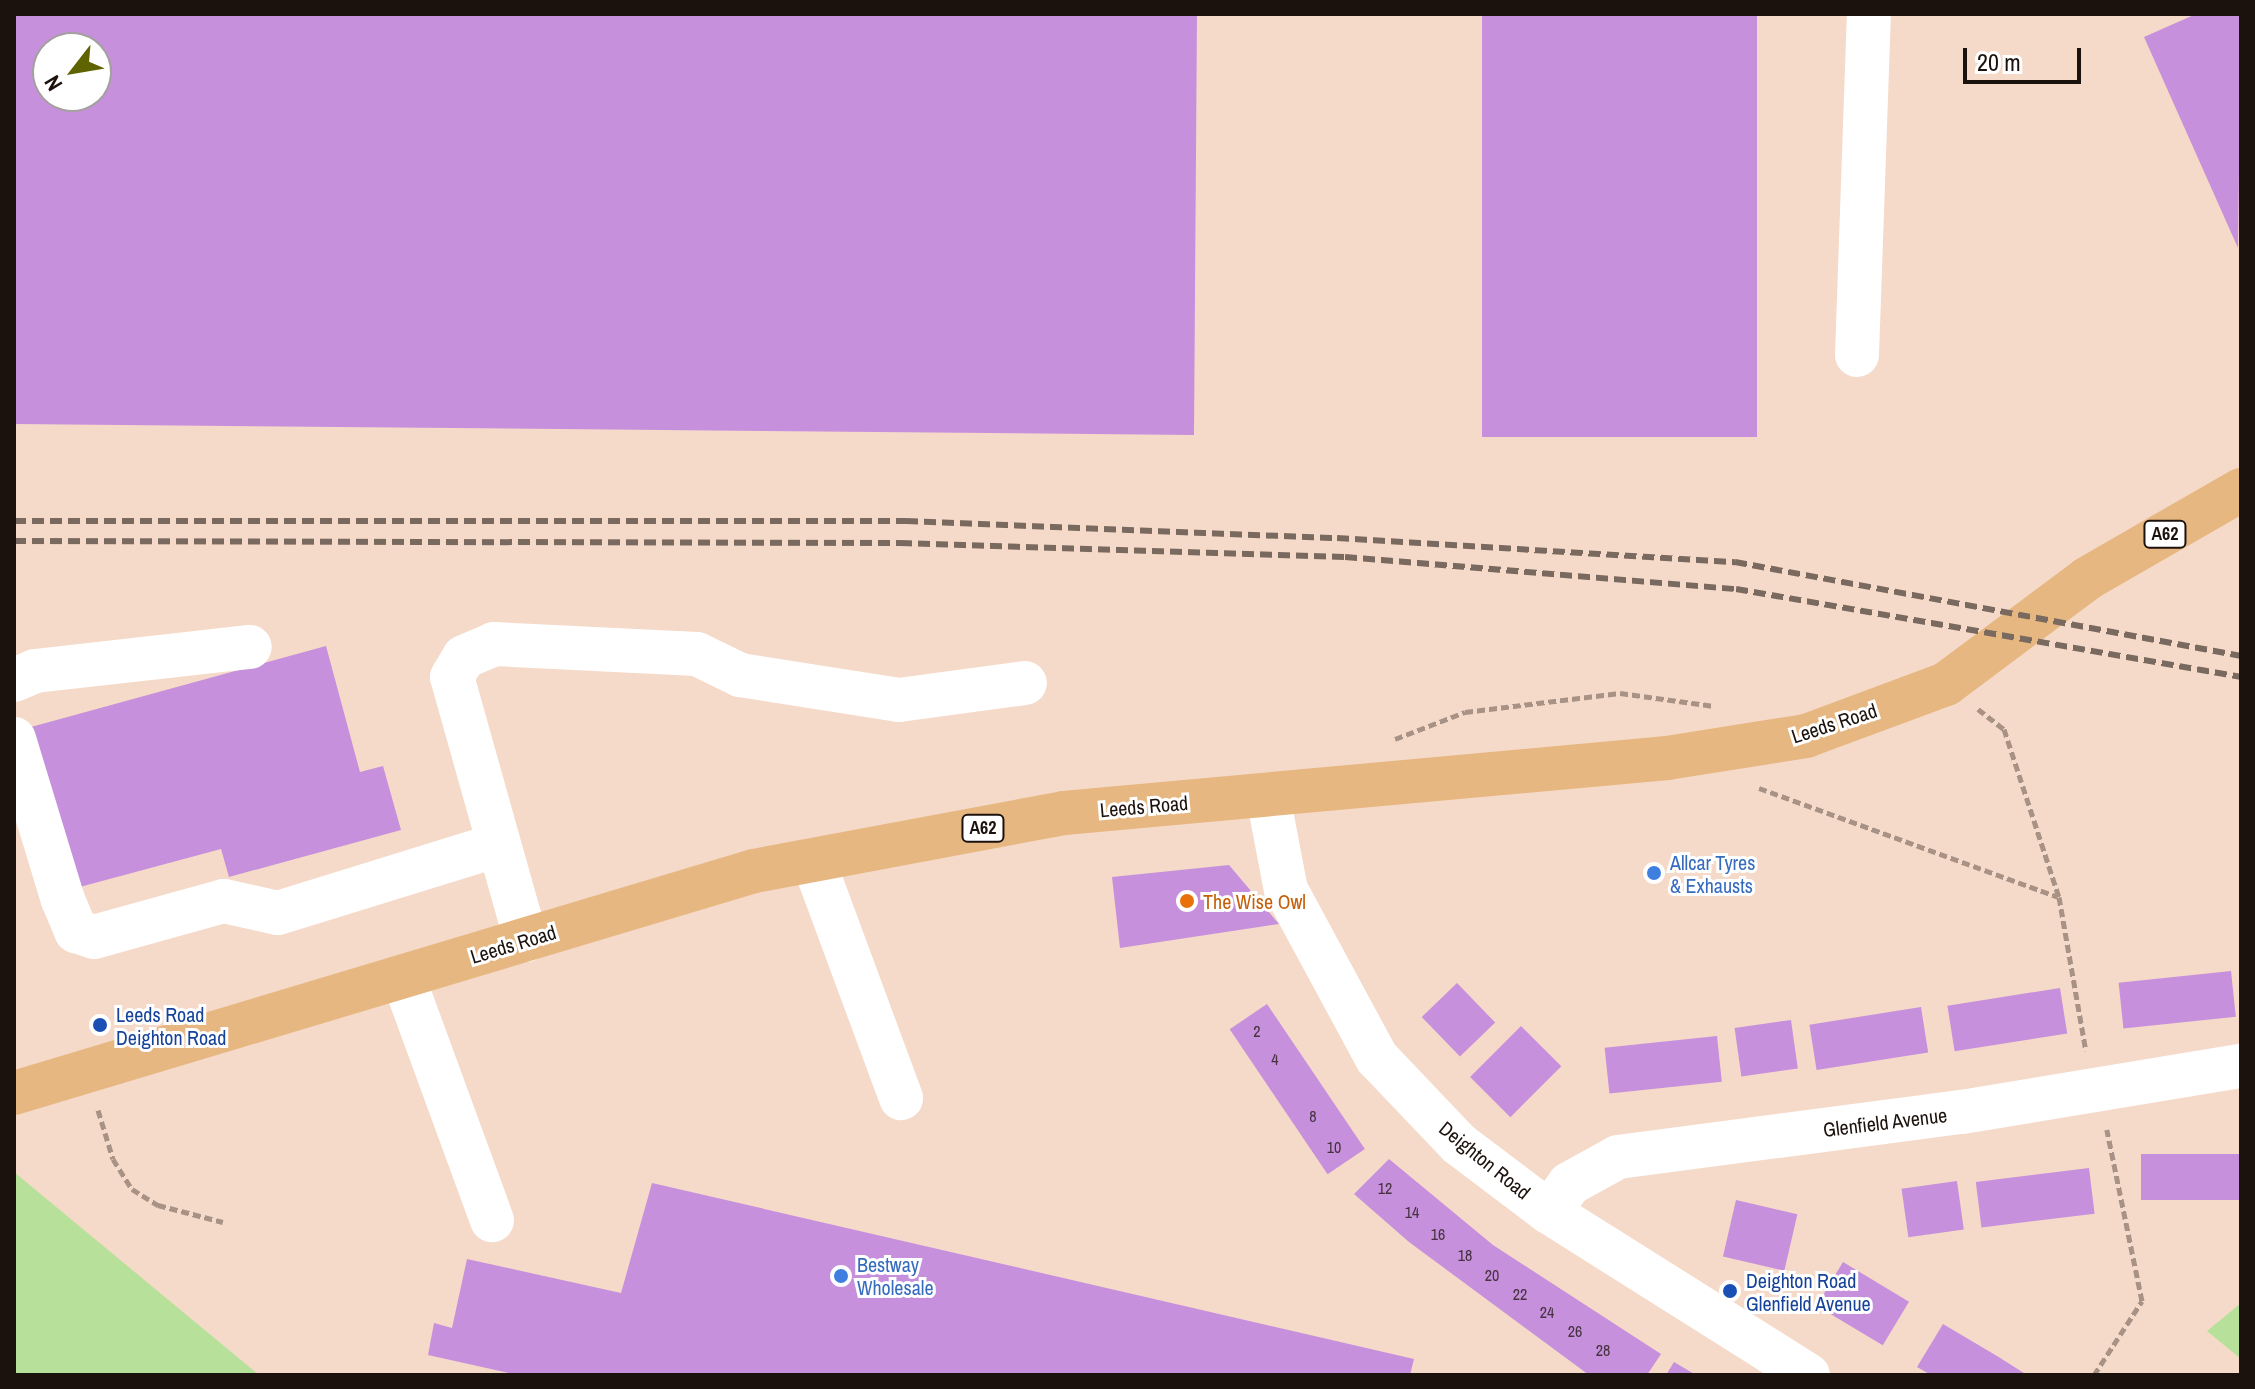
<!DOCTYPE html>
<html>
<head>
<meta charset="utf-8">
<style>
	body { margin:0 }
	#map { position:relative; width:2255px; height:1389px; overflow:hidden; background:#f5dac9; font-family:"Archivo Narrow",sans-serif }
	div>[style] { position:absolute }
	[style*='--x'] { left:calc(var(--x)*1px); top:calc(var(--y)*1px); width:calc(var(--w)*1px); rotate:calc(var(--a)*1deg) }
	.green>* { inset:0; background:#b7e09a }
	.building>* { inset:0; background:#c690dc; transform-origin:0 0 }
	.path>* { height:5px; margin-top:-2.5px; transform-origin:0; background:repeating-linear-gradient(90deg,#a79285 0 8px,transparent 0 12px) }
	.minor>* { height:44px; margin:-22px; padding:0 22px; transform-origin:22px; border-radius:22px; background:#fff }
	.major>* { height:44px; margin:-22px; padding:0 22px; transform-origin:22px; border-radius:22px; background:#e7b781 }
	.rail>* { height:6px; margin-top:-3px; transform-origin:0; background:repeating-linear-gradient(90deg,#7a695f 0 12px,transparent 0 18px) }
	.dots>* { width:22px; height:22px; translate:-50% -50%; box-sizing:border-box; border:4px solid #fff; border-radius:50% }
	span { translate:-50% -50%; white-space:nowrap; text-align:center; line-height:1.15; -webkit-text-stroke:6px #fff; paint-order:stroke }
	.number-label { font-size:16px; color:#463241 }
	.number-label span { -webkit-text-stroke-width:0 }
	.shield-label span { padding:2px 6px; background:#fff; border:2px solid; border-radius:6px; -webkit-text-stroke-width:0 }
	.shield-label { font-size:18px; color:#1c120d; font-weight:700 }
	.street-label { font-size:20px; color:#1c120d }
	.shop-label { font-size:20px; color:#366cbe }
	.left { translate:0 -50%; text-align:left }
	.food-label { font-size:20px; color:#c56008 }
	.transit-label { font-size:20px; color:#164399 }
	.frame { position:absolute; inset:0; border:16px solid #1c120d; pointer-events:none }
	.north { position:absolute; left:32px; top:32px; width:80px; height:80px; box-sizing:border-box; background:#fff; border:2px solid #a4a09e; border-radius:50%; rotate:239deg; font-size:22px; font-weight:700; line-height:32px; text-align:center; color:#1c120d }
	.north::after { content:''; display:block; margin:auto; width:28px; height:36px; background:#5f6400; clip-path:polygon(50% 0,100% 100%,50% 72%,0 100%) }
	.scale { position:absolute; left:1963px; top:48px; width:118px; height:36px; box-sizing:border-box; border:4px solid #1c120d; border-top:0; padding-left:10px; font-size:24px; line-height:28px; white-space:nowrap; color:#1c120d; -webkit-text-stroke:6px #fff; paint-order:stroke }
</style>
</head>
<body>
<div id="map">
	<div class="green">
		<i style="clip-path:polygon(14px 1172px,259px 1375px,14px 1375px)"></i>
		<i style="clip-path:polygon(2241px 1303px,2241px 1359px,2207px 1331px)"></i>
	</div>
	<div class="building">
		<i style="clip-path:polygon(evenodd,14px 14px,1197px 14px,1194px 435px,14px 424px,14px 14px,48px 48px,96px 48px,96px 96px,48px 96px,48px 48px)"></i>
		<i style="left:1482px;top:14px;width:275px;height:423px"></i>
		<i style="clip-path:polygon(2196px 14px,2241px 14px,2238px 248px,2144px 37px)"></i>
		<i style="clip-path:polygon(326px 646px,360px 772px,383px 766px,401px 830px,229px 877px,221px 849px,76px 888px,31px 727px)"></i>
		<i style="clip-path:polygon(1229px 865px,1279px 924px,1120px 948px,1112px 877px)"></i>
		<i style="left:2231px;top:971px;width:46px;height:113px;rotate:84deg"></i>
		<i style="left:1457px;top:983px;width:55px;height:49px;rotate:46deg"></i>
		<i style="left:2060px;top:988px;width:46px;height:114px;rotate:81deg"></i>
		<i style="left:1267px;top:1004px;width:175px;height:45px;rotate:56deg"></i>
		<i style="left:1921px;top:1007px;width:46px;height:113px;rotate:81deg"></i>
		<i style="left:1791px;top:1020px;width:49px;height:57px;rotate:82deg"></i>
		<i style="left:1521px;top:1026px;width:57px;height:72px;rotate:45deg"></i>
		<i style="left:1717px;top:1036px;width:46px;height:113px;rotate:84deg"></i>
		<i style="left:2241px;top:1154px;width:46px;height:100px;rotate:90deg"></i>
		<i style="clip-path:polygon(1389px 1159px,1493px 1245px,1661px 1354px,1647px 1375px,1589px 1375px,1409px 1242px,1354px 1194px)"></i>
		<i style="left:2089px;top:1168px;width:46px;height:114px;rotate:83deg"></i>
		<i style="left:1957px;top:1181px;width:49px;height:56px;rotate:82deg"></i>
		<i style="clip-path:polygon(652px 1183px,1414px 1359px,1410px 1375px,518px 1375px,428px 1355px,434px 1323px,452px 1328px,467px 1259px,621px 1293px)"></i>
		<i style="left:1736px;top:1200px;width:63px;height:58px;rotate:13deg"></i>
		<i style="left:1843px;top:1262px;width:77px;height:51px;rotate:31deg"></i>
		<i style="clip-path:polygon(1943px 1324px,1997px 1356px,2027px 1375px,1931px 1375px,1917px 1367px)"></i>
		<i style="clip-path:polygon(1674px 1362px,1696px 1375px,1666px 1375px)"></i>
	</div>
	<div class="path">
		<i style="--x:1978;--y:709;--w:33;--a:38"></i>
		<i style="--x:2004;--y:729;--w:177;--a:71.9"></i>
		<i style="--x:2059;--y:897;--w:156;--a:80.1"></i>
		<i style="--x:1395;--y:739;--w:75;--a:-21.1"></i>
		<i style="--x:1465;--y:712;--w:156;--a:-7"></i>
		<i style="--x:1620;--y:693;--w:95;--a:7.9"></i>
		<i style="--x:1759;--y:788;--w:318;--a:20"></i>
		<i style="--x:98;--y:1110;--w:51;--a:73"></i>
		<i style="--x:113;--y:1159;--w:36;--a:58"></i>
		<i style="--x:132;--y:1189;--w:31;--a:32"></i>
		<i style="--x:158;--y:1205;--w:67;--a:14.7"></i>
		<i style="--x:2094;--y:1375;--w:88;--a:-57"></i>
		<i style="--x:2142;--y:1301;--w:175;--a:-101.6"></i>
	</div>
	<div class="minor">
		<i style="--x:1857;--y:355;--w:341;--a:-88"></i>
		<i style="--x:14;--y:680;--w:23;--a:-23"></i>
		<i style="--x:35;--y:671;--w:216;--a:-6.4"></i>
		<i style="--x:14;--y:739;--w:168;--a:73.1"></i>
		<i style="--x:63;--y:900;--w:34;--a:67"></i>
		<i style="--x:76;--y:931;--w:19;--a:18"></i>
		<i style="--x:94;--y:937;--w:135;--a:-15.5"></i>
		<i style="--x:224;--y:901;--w:55;--a:12.5"></i>
		<i style="--x:278;--y:913;--w:227;--a:-17.2"></i>
		<i style="--x:1268;--y:796;--w:96;--a:79.2"></i>
		<i style="--x:1286;--y:890;--w:191;--a:61.6"></i>
		<i style="--x:1377;--y:1058;--w:119;--a:46.4"></i>
		<i style="--x:1459;--y:1144;--w:113;--a:37.1"></i>
		<i style="--x:1549;--y:1212;--w:306;--a:32.2"></i>
		<i style="--x:813;--y:860;--w:254;--a:69.7"></i>
		<i style="--x:526;--y:940;--w:273;--a:-105.7"></i>
		<i style="--x:452;--y:677;--w:23;--a:-59"></i>
		<i style="--x:464;--y:657;--w:33;--a:-23"></i>
		<i style="--x:494;--y:644;--w:203;--a:2.8"></i>
		<i style="--x:697;--y:654;--w:48;--a:26"></i>
		<i style="--x:740;--y:675;--w:161;--a:8.9"></i>
		<i style="--x:899;--y:700;--w:127;--a:-7.7"></i>
		<i style="--x:403;--y:977;--w:259;--a:69.9"></i>
		<i style="--x:1549;--y:1212;--w:34;--a:-54"></i>
		<i style="--x:1569;--y:1184;--w:56;--a:-28.9"></i>
		<i style="--x:1618;--y:1157;--w:347;--a:-7.5"></i>
		<i style="--x:1962;--y:1112;--w:283;--a:-9.4"></i>
	</div>
	<div class="major">
		<i style="--x:14;--y:1093;--w:773;--a:-16.7"></i>
		<i style="--x:754;--y:871;--w:315;--a:-10.6"></i>
		<i style="--x:1064;--y:813;--w:606;--a:-5.21"></i>
		<i style="--x:1667;--y:758;--w:141;--a:-9"></i>
		<i style="--x:1806;--y:736;--w:149;--a:-20.4"></i>
		<i style="--x:1946;--y:684;--w:177;--a:-36.7"></i>
		<i style="--x:2088;--y:578;--w:177;--a:-29.9"></i>
	</div>
	<div class="rail">
		<i style="--x:14;--y:521;--w:892;--a:0"></i>
		<i style="--x:906;--y:521;--w:431;--a:2.3"></i>
		<i style="--x:1337;--y:538;--w:399;--a:3.5"></i>
		<i style="--x:1735;--y:562;--w:515;--a:10.52"></i>
		<i style="--x:14;--y:541;--w:886;--a:0.13"></i>
		<i style="--x:900;--y:543;--w:445;--a:1.8"></i>
		<i style="--x:1345;--y:557;--w:392;--a:4.7"></i>
		<i style="--x:1736;--y:589;--w:513;--a:9.88"></i>
	</div>
	<div class="dots">
		<i style="left:1654px;top:873px;background:#3f7fe0"></i>
		<i style="left:1187px;top:901px;background:#e8710a"></i>
		<i style="left:100px;top:1025px;background:#1a4fb4"></i>
		<i style="left:841px;top:1276px;background:#3f7fe0"></i>
		<i style="left:1730px;top:1291px;background:#1a4fb4"></i>
	</div>
	<div class="number-label">
		<span style="left:1257px;top:1031px">2</span>
		<span style="left:1275px;top:1059px">4</span>
		<span style="left:1313px;top:1116px">8</span>
		<span style="left:1334px;top:1147px">10</span>
		<span style="left:1385px;top:1188px">12</span>
		<span style="left:1412px;top:1212px">14</span>
		<span style="left:1438px;top:1234px">16</span>
		<span style="left:1465px;top:1255px">18</span>
		<span style="left:1492px;top:1275px">20</span>
		<span style="left:1520px;top:1294px">22</span>
		<span style="left:1547px;top:1312px">24</span>
		<span style="left:1575px;top:1331px">26</span>
		<span style="left:1603px;top:1350px">28</span>
	</div>
	<div class="shield-label">
		<span style="left:2165px;top:534px">A62</span>
		<span style="left:983px;top:828px">A62</span>
	</div>
	<div class="street-label">
		<span style="left:1834px;top:723px;rotate:-18deg">Leeds Road</span>
		<span style="left:1144px;top:806px;rotate:-5deg">Leeds Road</span>
		<span style="left:513px;top:944px;rotate:-17deg">Leeds Road</span>
		<span style="left:1885px;top:1122px;rotate:-7deg">Glenfield Avenue</span>
		<span style="left:1485px;top:1160px;rotate:39deg">Deighton Road</span>
	</div>
	<div class="shop-label">
		<span class="left" style="left:1670px;top:874px">Allcar Tyres<br>&amp; Exhausts</span>
		<span class="left" style="left:857px;top:1276px">Bestway<br>Wholesale</span>
	</div>
	<div class="food-label">
		<span class="left" style="left:1203px;top:901px">The Wise Owl</span>
	</div>
	<div class="transit-label">
		<span class="left" style="left:116px;top:1026px">Leeds Road<br>Deighton Road</span>
		<span class="left" style="left:1746px;top:1292px">Deighton Road<br>Glenfield Avenue</span>
	</div>
	<div class="frame"></div>
	<div class="north">N</div>
	<div class="scale">20 m</div>
</div>
</body>
</html>
